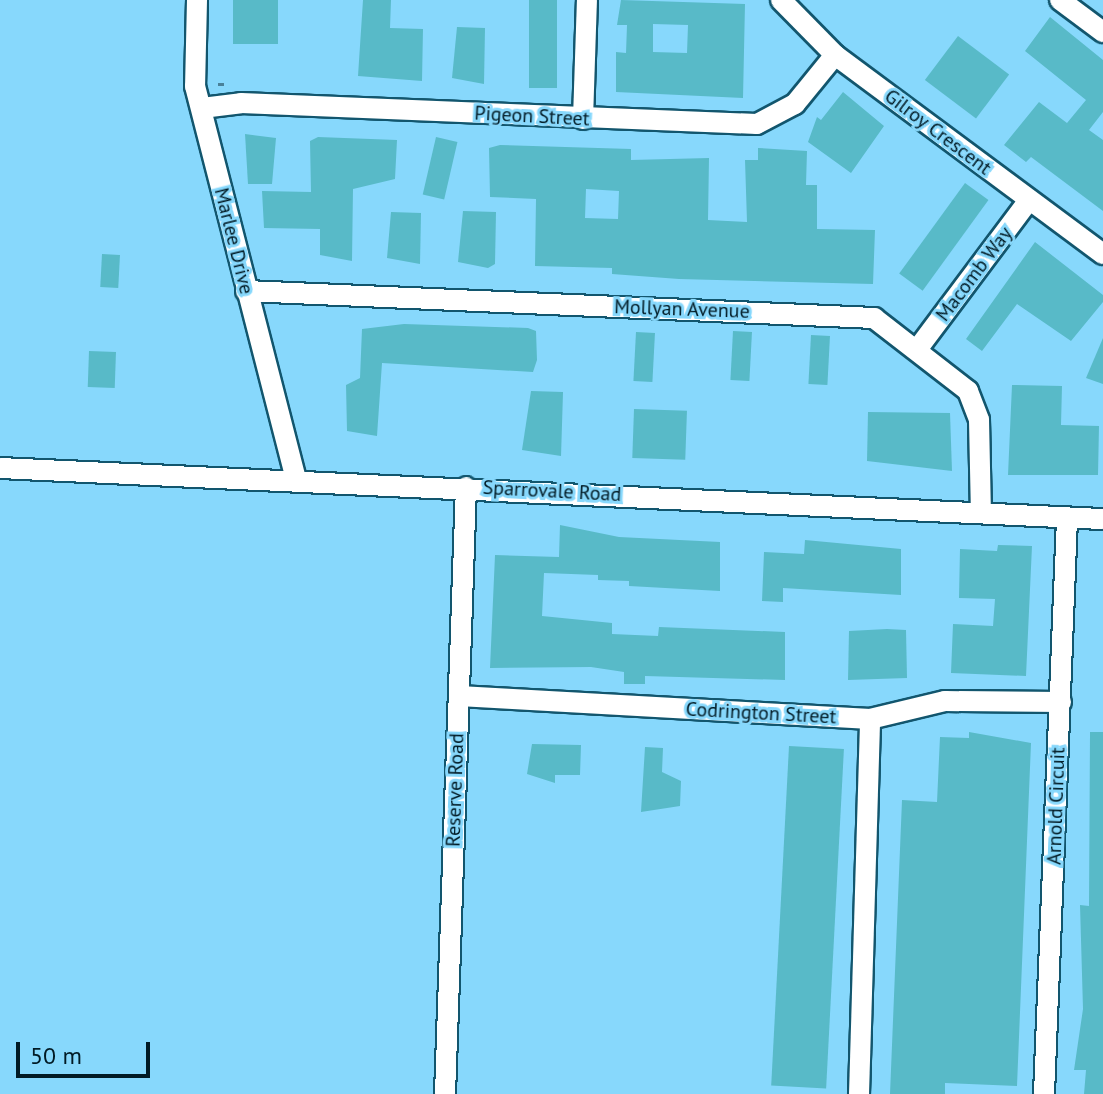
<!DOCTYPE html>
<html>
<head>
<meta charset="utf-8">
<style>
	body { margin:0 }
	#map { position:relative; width:1103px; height:1094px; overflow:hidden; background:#87d8fc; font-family:"PT Sans",sans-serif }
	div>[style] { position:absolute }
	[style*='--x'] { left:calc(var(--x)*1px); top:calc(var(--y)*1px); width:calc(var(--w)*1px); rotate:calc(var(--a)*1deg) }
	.building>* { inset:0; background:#58bac8; transform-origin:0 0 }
	.path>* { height:3px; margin-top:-1.5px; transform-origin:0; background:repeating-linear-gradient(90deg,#498199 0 6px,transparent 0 10px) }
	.roads { filter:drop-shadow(2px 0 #12566e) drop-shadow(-2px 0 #12566e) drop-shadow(0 2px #12566e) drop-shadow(0 -2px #12566e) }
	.minor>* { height:20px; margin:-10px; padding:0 10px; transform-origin:10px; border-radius:10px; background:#fff }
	span { translate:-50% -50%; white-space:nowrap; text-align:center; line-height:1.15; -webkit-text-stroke:6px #87d8fc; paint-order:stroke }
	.street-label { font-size:20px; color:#011a24 }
	.scale { position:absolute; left:16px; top:1042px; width:134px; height:36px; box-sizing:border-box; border:4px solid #011a24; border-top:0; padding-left:10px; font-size:24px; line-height:28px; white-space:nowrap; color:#011a24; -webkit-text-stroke:6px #87d8fc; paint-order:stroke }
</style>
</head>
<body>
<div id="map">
	<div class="building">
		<i style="left:233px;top:0;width:45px;height:44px"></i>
		<i style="clip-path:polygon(363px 0,391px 0,390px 28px,423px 29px,422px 81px,358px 76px)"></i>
		<i style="left:529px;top:0;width:28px;height:88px"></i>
		<i style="clip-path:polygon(evenodd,621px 0,745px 4px,743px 98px,616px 92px,616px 52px,626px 53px,627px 25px,617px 25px,621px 0,653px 24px,688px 25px,687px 53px,653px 52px,653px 24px)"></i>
		<i style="clip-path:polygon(1050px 17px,1103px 60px,1103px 112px,1089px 130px,1103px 140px,1103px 211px,1031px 157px,1026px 162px,1004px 145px,1039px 102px,1067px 123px,1086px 100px,1025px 51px)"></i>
		<i style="clip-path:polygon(457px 27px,485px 28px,484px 84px,452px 78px)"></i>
		<i style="left:958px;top:36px;width:64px;height:55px;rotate:37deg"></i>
		<i style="clip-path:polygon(843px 92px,884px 126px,851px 173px,808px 142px,817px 117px,821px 120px)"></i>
		<i style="clip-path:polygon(245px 134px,276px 138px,272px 184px,248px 184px)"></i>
		<i style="clip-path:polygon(318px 137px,397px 140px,395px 179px,353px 189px,352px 261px,320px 255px,320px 229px,264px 228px,262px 191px,311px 192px,310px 141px)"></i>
		<i style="left:436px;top:137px;width:22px;height:59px;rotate:13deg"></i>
		<i style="clip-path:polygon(evenodd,500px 145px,631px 149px,631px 160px,709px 158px,708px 220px,747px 222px,745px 160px,758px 160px,758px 148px,807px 151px,806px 185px,817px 185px,817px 229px,875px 230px,873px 284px,679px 279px,612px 274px,612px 268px,535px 266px,536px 199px,490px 197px,489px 148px,500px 145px,586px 189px,619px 191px,618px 219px,585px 218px,586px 189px)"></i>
		<i style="left:965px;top:183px;width:29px;height:112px;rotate:36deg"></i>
		<i style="clip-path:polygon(463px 211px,496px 212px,495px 264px,488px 268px,458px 262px)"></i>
		<i style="clip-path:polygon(391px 212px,421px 213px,420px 264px,387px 258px)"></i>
		<i style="clip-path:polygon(1035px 242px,1103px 295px,1103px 302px,1071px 341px,1017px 304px,982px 351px,966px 339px)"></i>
		<i style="left:102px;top:254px;width:18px;height:33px;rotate:3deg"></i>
		<i style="clip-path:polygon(404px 324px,528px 328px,536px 331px,537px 360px,533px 372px,382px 363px,377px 436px,347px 431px,346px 385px,360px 378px,362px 329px)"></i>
		<i style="left:733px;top:331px;width:19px;height:49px;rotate:3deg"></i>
		<i style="left:636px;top:332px;width:19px;height:49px;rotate:3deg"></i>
		<i style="left:811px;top:335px;width:19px;height:49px;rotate:3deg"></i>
		<i style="clip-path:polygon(1103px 338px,1103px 384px,1086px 378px)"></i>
		<i style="left:89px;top:351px;width:27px;height:36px;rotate:2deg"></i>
		<i style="clip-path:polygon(1012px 385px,1062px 386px,1061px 425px,1099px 426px,1098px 475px,1008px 475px)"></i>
		<i style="clip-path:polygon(531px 391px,563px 392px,561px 456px,522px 450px)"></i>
		<i style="left:634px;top:409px;width:53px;height:49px;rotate:2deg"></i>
		<i style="clip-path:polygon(868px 412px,950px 413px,952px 471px,867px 461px)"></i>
		<i style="clip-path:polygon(560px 525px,619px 537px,720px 542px,720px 591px,629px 586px,629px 581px,598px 580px,598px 575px,544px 573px,542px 616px,612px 623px,612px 634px,658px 636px,659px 627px,785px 632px,785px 680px,645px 676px,645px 684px,624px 684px,624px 672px,591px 667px,490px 668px,495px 555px,559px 557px)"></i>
		<i style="clip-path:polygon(805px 540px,901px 549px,901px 595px,783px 588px,783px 602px,762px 601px,764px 552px,804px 554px)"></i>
		<i style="clip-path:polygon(998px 545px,1032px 546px,1026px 676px,951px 673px,953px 624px,993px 626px,995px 599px,959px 598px,960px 549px,997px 551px)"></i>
		<i style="clip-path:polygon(887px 629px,906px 630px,907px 678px,848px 680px,849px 631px)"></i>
		<i style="clip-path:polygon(969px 732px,1031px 743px,1017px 1086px,945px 1083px,945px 1094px,890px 1094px,902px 800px,937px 802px,940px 737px,969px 738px)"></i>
		<i style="clip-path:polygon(1090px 732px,1103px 732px,1103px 1094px,1084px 1094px,1086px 1070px,1074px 1070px,1083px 1009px,1080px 905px,1089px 906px)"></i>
		<i style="clip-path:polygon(532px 744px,581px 745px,580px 775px,555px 775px,555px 783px,527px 774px)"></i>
		<i style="left:789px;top:746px;width:55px;height:340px;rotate:3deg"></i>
		<i style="clip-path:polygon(645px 747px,663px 748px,662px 772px,681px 781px,680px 806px,641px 812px)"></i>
	</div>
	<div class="path">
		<i style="--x:218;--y:84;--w:10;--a:0"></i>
	</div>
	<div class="roads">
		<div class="minor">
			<i style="--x:197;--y:0;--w:86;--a:91.3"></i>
			<i style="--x:195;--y:86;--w:407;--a:75.6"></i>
			<i style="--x:781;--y:0;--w:77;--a:45.5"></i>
			<i style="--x:835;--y:55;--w:334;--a:36.6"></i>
			<i style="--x:1060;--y:0;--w:54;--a:36.7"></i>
			<i style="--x:202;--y:108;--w:39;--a:-7"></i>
			<i style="--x:241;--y:103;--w:516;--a:2.33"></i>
			<i style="--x:757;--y:124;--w:43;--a:-27.8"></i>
			<i style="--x:795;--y:104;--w:63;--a:-50.8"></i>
			<i style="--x:583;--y:119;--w:119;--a:-88.1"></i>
			<i style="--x:246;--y:291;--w:629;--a:2.46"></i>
			<i style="--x:874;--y:318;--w:119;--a:37.8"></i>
			<i style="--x:968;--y:391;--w:31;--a:69"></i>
			<i style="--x:979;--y:420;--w:92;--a:88.8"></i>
			<i style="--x:919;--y:347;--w:184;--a:-53.2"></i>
			<i style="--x:0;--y:468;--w:1104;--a:2.65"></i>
			<i style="--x:459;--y:696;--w:412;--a:3.2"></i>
			<i style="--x:870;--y:719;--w:77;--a:-13.5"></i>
			<i style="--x:945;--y:701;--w:116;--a:0.5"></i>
			<i style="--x:445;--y:1094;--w:607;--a:-88.02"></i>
			<i style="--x:859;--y:1094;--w:375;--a:-88.3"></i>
			<i style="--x:1044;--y:1094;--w:576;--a:-87.71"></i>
		</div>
	</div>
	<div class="street-label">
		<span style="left:532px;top:116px;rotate:3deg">Pigeon Street</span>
		<span style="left:938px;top:132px;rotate:37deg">Gilroy Crescent</span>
		<span style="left:234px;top:241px;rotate:76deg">Marlee Drive</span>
		<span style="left:974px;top:274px;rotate:-53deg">Macomb Way</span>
		<span style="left:682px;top:309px;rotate:2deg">Mollyan Avenue</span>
		<span style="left:552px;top:491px;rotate:3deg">Sparrovale Road</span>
		<span style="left:761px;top:713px;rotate:3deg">Codrington Street</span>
		<span style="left:455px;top:790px;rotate:-88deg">Reserve Road</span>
		<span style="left:1056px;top:806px;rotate:-88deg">Arnold Circuit</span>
	</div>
	<div class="scale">50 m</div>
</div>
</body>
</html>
